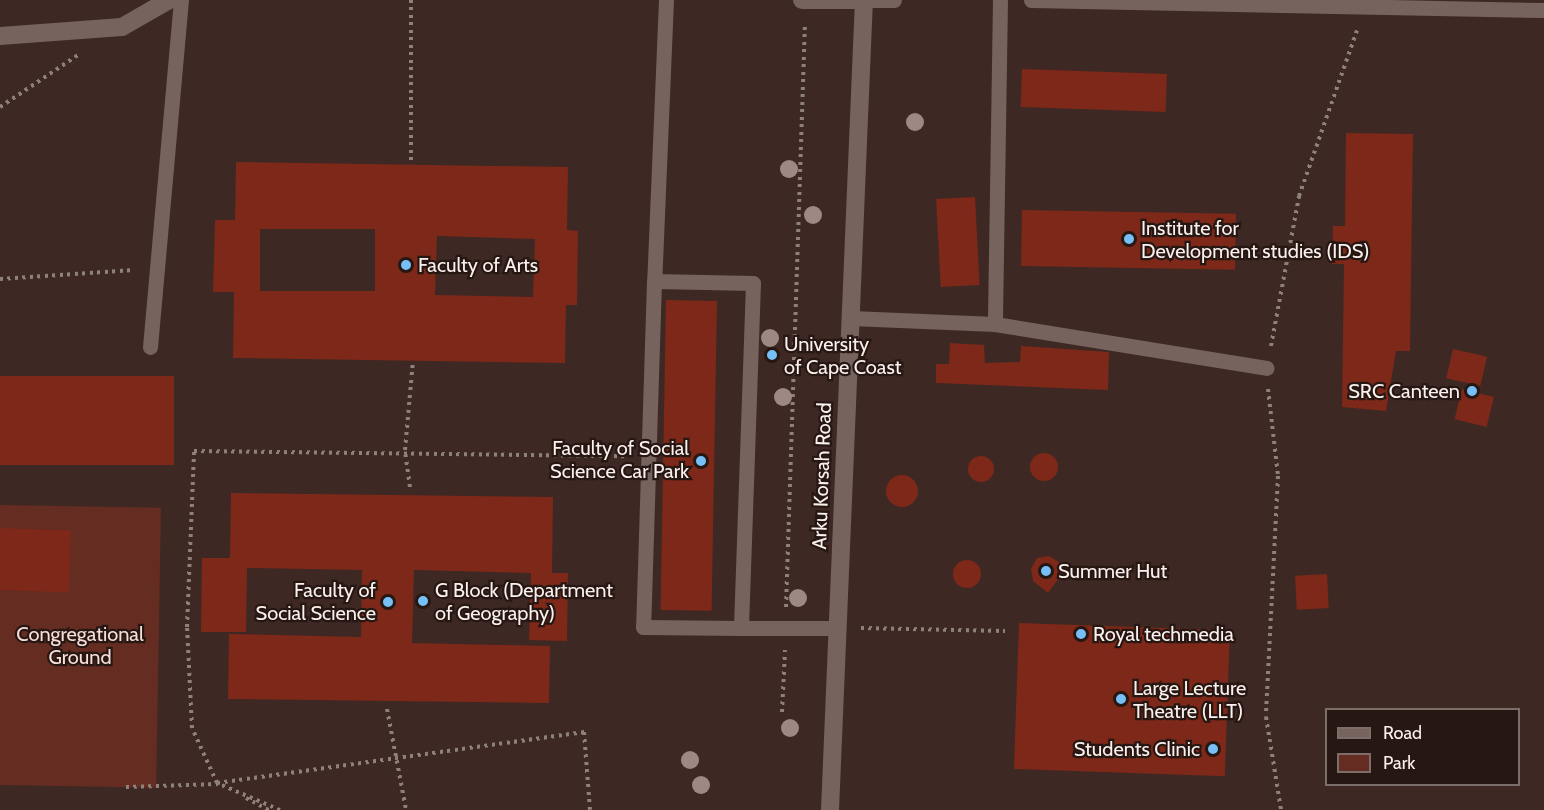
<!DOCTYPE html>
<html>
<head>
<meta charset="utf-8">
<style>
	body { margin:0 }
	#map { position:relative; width:1544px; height:810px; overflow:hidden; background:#30201c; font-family:Cabin,sans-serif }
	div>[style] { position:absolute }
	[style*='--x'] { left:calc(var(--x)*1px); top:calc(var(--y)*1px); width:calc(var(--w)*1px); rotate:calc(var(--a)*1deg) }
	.built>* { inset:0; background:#3e2823 }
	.green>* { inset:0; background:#652c21; transform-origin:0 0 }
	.building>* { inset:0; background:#7d2818; transform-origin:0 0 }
	.round { border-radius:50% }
	.path>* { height:4px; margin-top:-2px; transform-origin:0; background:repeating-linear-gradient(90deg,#8e817d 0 3px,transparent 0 7.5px) }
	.lane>* { height:15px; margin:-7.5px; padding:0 7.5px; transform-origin:7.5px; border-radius:7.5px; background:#76635e }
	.street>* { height:18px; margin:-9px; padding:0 9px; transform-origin:9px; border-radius:9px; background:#76635e }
	.trees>* { width:18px; height:18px; margin:-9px; border-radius:50%; background:#9e8883 }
	.dots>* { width:16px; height:16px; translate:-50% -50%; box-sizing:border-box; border:3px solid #261713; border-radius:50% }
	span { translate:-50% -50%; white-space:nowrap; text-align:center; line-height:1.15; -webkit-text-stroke:4.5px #261713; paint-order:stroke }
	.poi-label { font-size:20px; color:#fbf0ed }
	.left { translate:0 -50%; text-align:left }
	.right { translate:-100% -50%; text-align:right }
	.street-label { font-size:20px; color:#fbf0ed }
	.park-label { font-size:20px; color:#f8ddd8 }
	.legend { position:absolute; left:1325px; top:708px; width:195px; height:78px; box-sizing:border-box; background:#261713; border:2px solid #7b6e6a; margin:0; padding:8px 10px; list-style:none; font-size:18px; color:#fbf0ed }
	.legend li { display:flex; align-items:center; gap:12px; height:30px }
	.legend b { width:30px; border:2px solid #7b6e6a }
</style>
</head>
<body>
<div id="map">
	<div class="built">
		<i style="clip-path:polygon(evenodd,0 0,1544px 0,1544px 810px,0 810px,0 0,1326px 710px,1518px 710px,1518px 784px,1326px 784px,1326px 710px)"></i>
	</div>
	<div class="green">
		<i style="left:0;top:505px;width:161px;height:280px;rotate:1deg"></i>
	</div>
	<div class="building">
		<i style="left:1022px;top:69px;width:145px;height:38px;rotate:2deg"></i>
		<i style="clip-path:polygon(1346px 133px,1413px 134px,1410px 351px,1396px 351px,1386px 411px,1342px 407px,1344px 264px,1332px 264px,1333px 226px,1345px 226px)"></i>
		<i style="clip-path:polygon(evenodd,236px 162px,568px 167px,567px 230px,578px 231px,577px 305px,566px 305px,565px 363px,233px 358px,234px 292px,213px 292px,215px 220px,235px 220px,236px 162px,260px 229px,375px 229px,375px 291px,260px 291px,260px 229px,236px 162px,437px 236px,535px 239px,533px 297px,435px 295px,437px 236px)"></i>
		<i style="left:975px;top:197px;width:88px;height:39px;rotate:87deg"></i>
		<i style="left:1022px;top:210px;width:214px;height:56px;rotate:1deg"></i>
		<i style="left:666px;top:300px;width:51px;height:310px;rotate:1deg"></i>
		<i style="clip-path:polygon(950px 343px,984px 345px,985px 363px,1020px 362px,1021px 346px,1109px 352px,1108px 390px,936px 383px,936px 364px,949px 364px)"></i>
		<i style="left:1453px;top:349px;width:35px;height:30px;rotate:13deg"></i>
		<i style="left:0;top:376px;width:174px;height:89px"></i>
		<i style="left:1462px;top:389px;width:33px;height:31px;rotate:14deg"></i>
		<i class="round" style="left:1030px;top:453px;width:28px;height:28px"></i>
		<i class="round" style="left:968px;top:456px;width:26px;height:26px"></i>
		<i class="round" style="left:886px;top:475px;width:32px;height:32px"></i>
		<i style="clip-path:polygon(231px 493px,553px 497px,552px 573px,568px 573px,567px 641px,529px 640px,531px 573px,414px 570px,412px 643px,550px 646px,549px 703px,228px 699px,229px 634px,361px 637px,362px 570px,247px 568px,246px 632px,201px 632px,202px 558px,230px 558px)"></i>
		<i style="left:0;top:528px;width:71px;height:62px;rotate:2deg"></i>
		<i style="clip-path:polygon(1049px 556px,1059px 562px,1062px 574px,1048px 593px,1033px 581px,1031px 569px,1037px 558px)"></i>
		<i class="round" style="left:953px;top:560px;width:28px;height:28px"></i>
		<i style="left:1327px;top:574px;width:34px;height:32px;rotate:87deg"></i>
		<i style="left:1019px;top:623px;width:211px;height:146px;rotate:2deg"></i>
	</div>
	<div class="path">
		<i style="--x:411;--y:0;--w:165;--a:90"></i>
		<i style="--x:0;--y:107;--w:94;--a:-33.7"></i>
		<i style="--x:0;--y:279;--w:134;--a:-3.8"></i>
		<i style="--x:1271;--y:346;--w:153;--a:-79.4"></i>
		<i style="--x:1299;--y:196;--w:176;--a:-70.7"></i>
		<i style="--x:1268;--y:389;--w:88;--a:83.4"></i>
		<i style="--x:1278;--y:476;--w:241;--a:92.9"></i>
		<i style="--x:1266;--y:717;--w:94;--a:80.8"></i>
		<i style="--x:410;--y:487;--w:37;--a:-98"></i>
		<i style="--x:405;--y:450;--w:89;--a:-84.9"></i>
		<i style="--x:786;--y:607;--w:584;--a:-88.14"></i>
		<i style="--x:861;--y:628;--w:144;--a:1.2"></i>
		<i style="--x:387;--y:709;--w:103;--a:79.3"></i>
		<i style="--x:782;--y:712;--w:62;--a:-87.2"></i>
		<i style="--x:217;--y:783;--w:60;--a:-114.4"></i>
		<i style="--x:192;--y:728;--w:101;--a:-92.8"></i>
		<i style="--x:187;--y:627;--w:176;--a:-87.7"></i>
		<i style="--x:194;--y:451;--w:432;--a:0.7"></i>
		<i style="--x:126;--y:787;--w:92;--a:-1.9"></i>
		<i style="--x:246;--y:798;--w:26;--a:28"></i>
		<i style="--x:280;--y:810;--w:69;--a:-156.8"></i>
		<i style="--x:217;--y:783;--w:371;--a:-7.9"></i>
		<i style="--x:584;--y:732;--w:78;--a:85.6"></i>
	</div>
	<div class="lane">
		<i style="--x:666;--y:0;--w:281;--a:92.4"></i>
		<i style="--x:654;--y:281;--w:99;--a:1.2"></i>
		<i style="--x:753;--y:283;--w:345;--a:92"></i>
		<i style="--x:741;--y:628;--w:97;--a:0"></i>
		<i style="--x:864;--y:0;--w:30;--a:0"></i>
		<i style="--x:1000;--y:0;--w:324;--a:90.9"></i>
		<i style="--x:995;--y:324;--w:275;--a:9.2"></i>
		<i style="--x:1031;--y:0;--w:513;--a:1.12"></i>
		<i style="--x:654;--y:281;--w:346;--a:91.8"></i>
		<i style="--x:643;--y:627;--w:98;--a:0.6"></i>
		<i style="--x:851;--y:318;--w:144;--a:2.4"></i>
		<i style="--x:150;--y:347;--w:348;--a:-84.9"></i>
	</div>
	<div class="street">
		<i style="--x:802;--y:0;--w:62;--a:0"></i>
		<i style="--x:0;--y:36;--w:122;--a:-4.2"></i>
		<i style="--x:122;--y:27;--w:54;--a:-29.9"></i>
		<i style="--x:830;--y:810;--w:811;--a:-87.6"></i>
	</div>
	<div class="trees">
		<i style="left:915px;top:122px"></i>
		<i style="left:789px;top:169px"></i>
		<i style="left:813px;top:215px"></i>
		<i style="left:770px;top:338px"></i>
		<i style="left:783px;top:397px"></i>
		<i style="left:798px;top:598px"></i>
		<i style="left:790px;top:728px"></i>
		<i style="left:690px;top:760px"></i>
		<i style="left:701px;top:785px"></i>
	</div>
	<div class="dots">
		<i style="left:1129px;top:239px;background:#77c0f7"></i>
		<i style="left:406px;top:265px;background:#77c0f7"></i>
		<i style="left:772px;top:355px;background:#77c0f7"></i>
		<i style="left:1472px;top:391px;background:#77c0f7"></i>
		<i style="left:701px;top:461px;background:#77c0f7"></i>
		<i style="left:1046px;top:571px;background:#77c0f7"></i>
		<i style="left:423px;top:601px;background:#77c0f7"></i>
		<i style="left:388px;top:602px;background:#77c0f7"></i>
		<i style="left:1081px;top:634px;background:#77c0f7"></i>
		<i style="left:1121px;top:699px;background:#77c0f7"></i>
		<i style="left:1213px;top:749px;background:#77c0f7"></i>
	</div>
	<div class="poi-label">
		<span class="left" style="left:1141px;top:240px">Institute for<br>Development studies (IDS)</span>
		<span class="left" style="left:418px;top:265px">Faculty of Arts</span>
		<span class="left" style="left:784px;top:356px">University<br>of Cape Coast</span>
		<span class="right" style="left:1460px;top:391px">SRC Canteen</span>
		<span class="right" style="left:689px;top:460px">Faculty of Social<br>Science Car Park</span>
		<span class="left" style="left:1058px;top:571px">Summer Hut</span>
		<span class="right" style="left:376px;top:602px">Faculty of<br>Social Science</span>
		<span class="left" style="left:435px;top:602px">G Block (Department<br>of Geography)</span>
		<span class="left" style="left:1093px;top:634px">Royal techmedia</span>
		<span class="left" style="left:1133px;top:700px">Large Lecture<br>Theatre (LLT)</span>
		<span class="right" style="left:1200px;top:749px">Students Clinic</span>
	</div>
	<div class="street-label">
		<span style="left:822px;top:476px;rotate:-88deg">Arku Korsah Road</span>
	</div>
	<div class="park-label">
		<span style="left:80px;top:646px">Congregational<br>Ground</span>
	</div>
	<ul class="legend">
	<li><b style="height:8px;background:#76635e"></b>Road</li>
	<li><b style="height:16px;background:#652c21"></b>Park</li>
	</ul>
</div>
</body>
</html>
